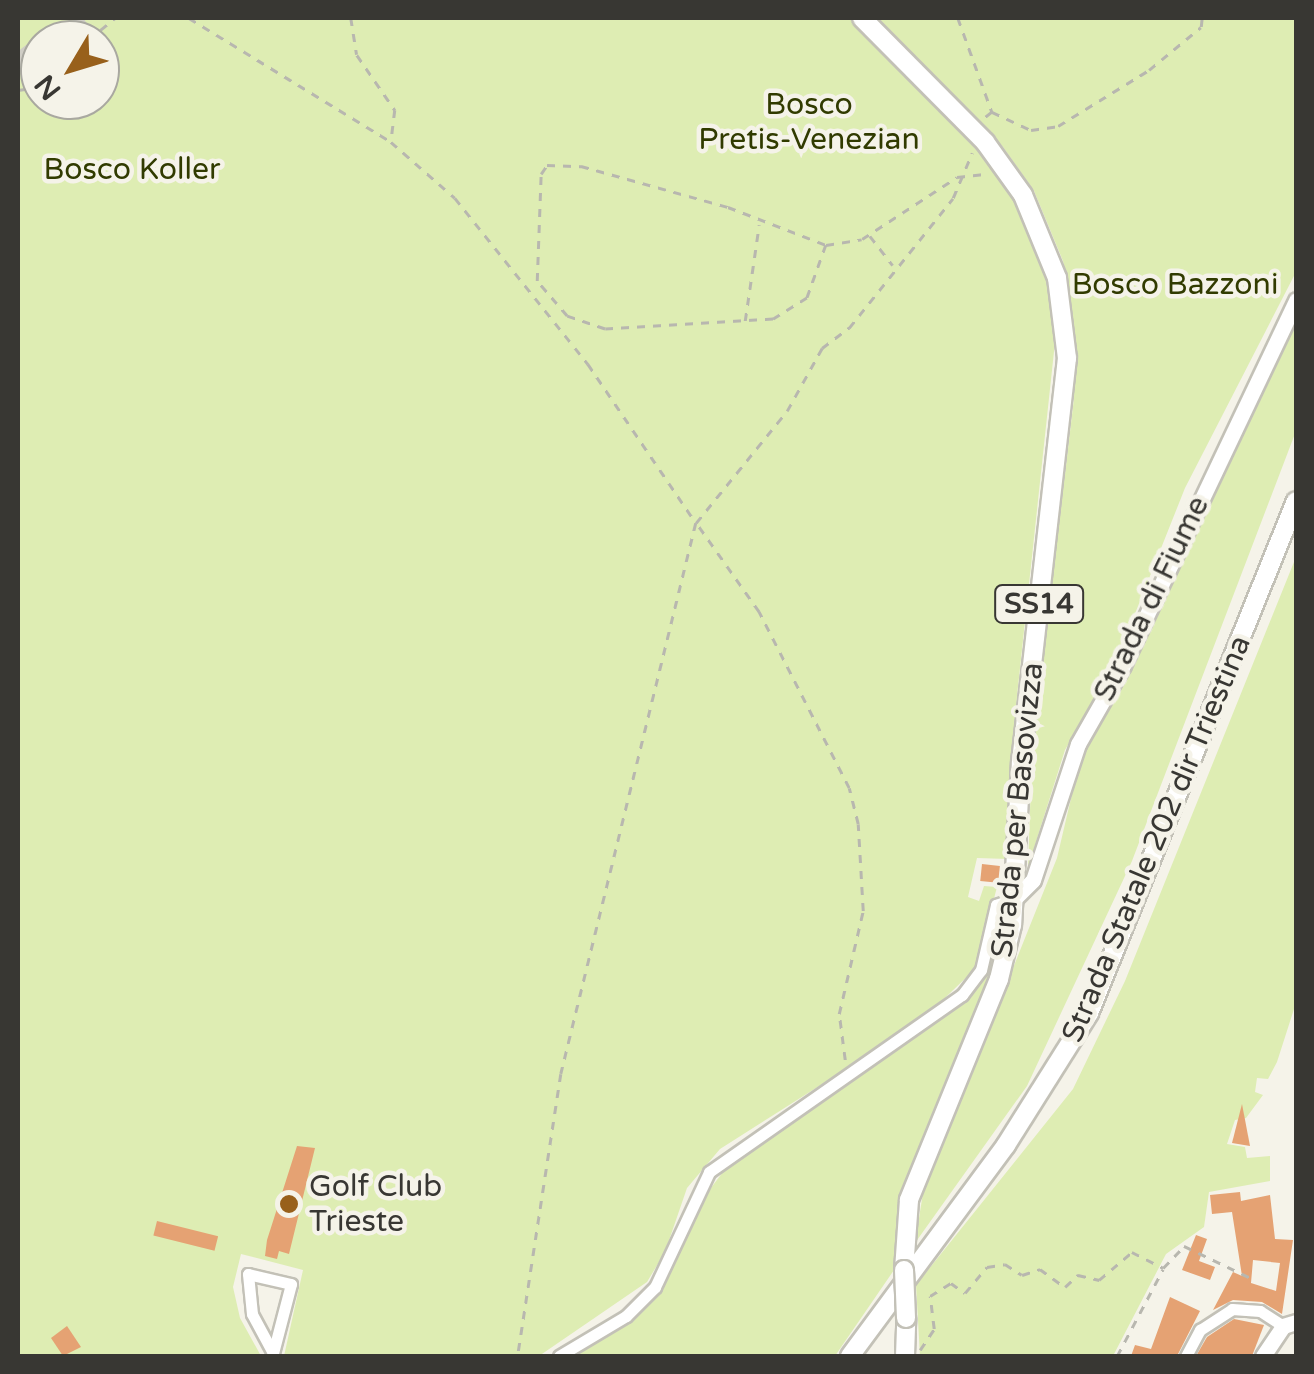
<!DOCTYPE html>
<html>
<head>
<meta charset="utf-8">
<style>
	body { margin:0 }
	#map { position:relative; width:1314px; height:1374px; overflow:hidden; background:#f5f3e9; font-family:"Varela Round",sans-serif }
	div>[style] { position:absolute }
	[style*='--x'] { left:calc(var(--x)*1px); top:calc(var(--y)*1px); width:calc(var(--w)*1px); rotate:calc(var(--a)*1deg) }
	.green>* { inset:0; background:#deedb3 }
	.building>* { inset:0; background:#e5a273; transform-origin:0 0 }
	.highway-tunnel>* { height:20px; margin-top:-10px; transform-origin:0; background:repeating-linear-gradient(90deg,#cfcdc5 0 20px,transparent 0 30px) }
	.path>* { height:2.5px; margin-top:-1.25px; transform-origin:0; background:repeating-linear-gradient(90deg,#b8b7af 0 8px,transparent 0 16px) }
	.roads { filter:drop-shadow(2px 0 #c3c1b7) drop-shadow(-2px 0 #c3c1b7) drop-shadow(0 2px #c3c1b7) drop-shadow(0 -2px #c3c1b7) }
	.street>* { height:11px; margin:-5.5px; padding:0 5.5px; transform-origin:5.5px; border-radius:5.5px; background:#fff }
	.secondary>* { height:15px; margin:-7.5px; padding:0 7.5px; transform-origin:7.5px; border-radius:7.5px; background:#fff }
	.primary>* { height:18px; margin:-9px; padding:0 9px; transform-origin:9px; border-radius:9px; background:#fff }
	.bridges { filter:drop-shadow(2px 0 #c3c1b7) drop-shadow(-2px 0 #c3c1b7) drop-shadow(0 2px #c3c1b7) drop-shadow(0 -2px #c3c1b7) }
	.primary-bridge>* { height:18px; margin:-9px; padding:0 9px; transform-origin:9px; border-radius:9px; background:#fff }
	.dots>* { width:28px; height:28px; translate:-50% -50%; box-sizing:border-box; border:5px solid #f5f3e9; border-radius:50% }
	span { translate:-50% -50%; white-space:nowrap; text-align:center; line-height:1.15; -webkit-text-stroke:9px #f5f3e9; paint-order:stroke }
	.shield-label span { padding:2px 8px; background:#f5f3e9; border:2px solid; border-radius:8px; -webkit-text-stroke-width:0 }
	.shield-label { font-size:28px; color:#383733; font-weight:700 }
	.park-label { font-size:30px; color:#313b00 }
	.street-label { font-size:30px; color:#383733 }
	.poi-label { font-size:30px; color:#383733 }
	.left { translate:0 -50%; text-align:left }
	.frame { position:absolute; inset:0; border:20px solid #383733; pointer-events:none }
	.north { position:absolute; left:20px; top:20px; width:100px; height:100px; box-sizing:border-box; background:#f5f3e9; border:2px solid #a9a8a0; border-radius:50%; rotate:232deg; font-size:28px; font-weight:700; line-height:40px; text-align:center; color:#383733 }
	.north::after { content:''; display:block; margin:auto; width:35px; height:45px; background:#98601b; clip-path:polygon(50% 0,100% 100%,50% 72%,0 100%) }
</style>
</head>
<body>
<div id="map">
	<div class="green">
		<i style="clip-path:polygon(evenodd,18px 18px,854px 18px,971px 139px,1025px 211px,1046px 266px,1056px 333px,1017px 696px,1008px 859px,977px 858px,968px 897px,979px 901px,984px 886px,997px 887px,976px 968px,920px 1022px,720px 1149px,687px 1188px,665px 1252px,647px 1282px,539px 1356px,284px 1356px,303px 1270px,241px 1254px,233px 1287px,240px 1318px,261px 1356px,18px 1356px,18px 18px,40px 40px,100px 40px,100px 100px,40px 100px,40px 40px)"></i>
		<i style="clip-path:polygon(876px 18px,1296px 18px,1296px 272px,1185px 488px,1115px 664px,1065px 750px,1028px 867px,1032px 753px,1074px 398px,1072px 309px,1063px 261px,1034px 191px,1003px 147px)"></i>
		<i style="clip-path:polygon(1296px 317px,1296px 431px,1132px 861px,1027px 1086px,915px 1243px,923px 1193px,1057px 858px,1081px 756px,1122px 686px)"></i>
		<i style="clip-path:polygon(1296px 557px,1294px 1009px,1277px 1062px,1268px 1079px,1257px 1078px,1255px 1092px,1263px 1095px,1246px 1118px,1235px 1120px,1227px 1144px,1245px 1147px,1247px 1158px,1270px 1156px,1270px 1181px,1209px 1192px,1204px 1227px,1166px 1254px,1113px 1356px,920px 1356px,916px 1285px,1073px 1089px,1125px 981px)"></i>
		<i style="clip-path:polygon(1004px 909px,999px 954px,908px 1182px,894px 1270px,835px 1356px,572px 1356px,662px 1289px,698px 1205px,726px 1168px,967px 999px,991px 961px)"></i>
	</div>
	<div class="building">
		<i style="left:982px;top:864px;width:18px;height:17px;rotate:6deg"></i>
		<i style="clip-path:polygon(1242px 1104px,1250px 1146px,1232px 1143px)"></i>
		<i style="clip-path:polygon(297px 1146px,315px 1148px,289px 1254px,279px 1251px,277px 1259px,265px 1256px,267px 1240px)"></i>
		<i style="clip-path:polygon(evenodd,1240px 1192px,1241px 1201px,1270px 1195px,1275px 1239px,1293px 1240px,1282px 1314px,1262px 1302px,1233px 1300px,1213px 1310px,1233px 1272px,1242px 1276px,1232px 1212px,1212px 1214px,1210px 1195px,1240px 1192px,1253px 1260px,1280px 1263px,1276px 1291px,1251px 1283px,1253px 1260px)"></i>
		<i style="left:157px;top:1221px;width:63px;height:15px;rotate:14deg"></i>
		<i style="clip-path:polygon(1196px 1235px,1207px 1239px,1199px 1261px,1215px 1267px,1210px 1280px,1182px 1270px)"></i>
		<i style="clip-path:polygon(1170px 1297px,1200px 1311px,1177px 1356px,1131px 1356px,1135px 1345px,1151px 1349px)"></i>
		<i style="clip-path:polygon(1234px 1319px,1264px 1325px,1252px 1356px,1196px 1356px,1207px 1337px)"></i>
		<i style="clip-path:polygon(67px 1326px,81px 1347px,63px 1356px,51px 1338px)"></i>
	</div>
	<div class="highway-tunnel">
		<i style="--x:50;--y:40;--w:40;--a:-32.9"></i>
		<i style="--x:18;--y:64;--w:28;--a:-38"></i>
	</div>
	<div class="path">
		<i style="--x:189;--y:18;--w:237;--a:31.5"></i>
		<i style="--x:391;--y:142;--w:85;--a:41.2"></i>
		<i style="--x:455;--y:198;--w:213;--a:51.3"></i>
		<i style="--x:588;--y:364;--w:192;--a:55.8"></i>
		<i style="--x:696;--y:523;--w:567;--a:103.77"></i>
		<i style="--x:561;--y:1074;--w:285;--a:98.7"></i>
		<i style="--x:351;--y:18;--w:37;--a:81"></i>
		<i style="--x:357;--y:55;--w:67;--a:55.4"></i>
		<i style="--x:395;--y:110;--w:32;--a:97"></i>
		<i style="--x:958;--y:18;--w:100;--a:70.1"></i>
		<i style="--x:992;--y:112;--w:13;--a:141"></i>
		<i style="--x:88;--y:40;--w:35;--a:-39"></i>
		<i style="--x:18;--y:90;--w:22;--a:-8"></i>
		<i style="--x:992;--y:112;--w:43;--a:24.8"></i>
		<i style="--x:1031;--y:130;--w:27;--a:-8"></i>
		<i style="--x:1058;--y:126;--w:107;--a:-31.6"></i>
		<i style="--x:1149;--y:70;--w:67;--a:-39.6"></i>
		<i style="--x:1201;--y:27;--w:9;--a:-84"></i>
		<i style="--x:870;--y:236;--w:37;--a:52"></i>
		<i style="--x:826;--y:245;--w:56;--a:109.7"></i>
		<i style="--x:807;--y:298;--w:40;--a:148"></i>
		<i style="--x:773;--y:319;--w:168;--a:176.6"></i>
		<i style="--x:605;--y:329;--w:40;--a:-161.1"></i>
		<i style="--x:567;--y:316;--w:46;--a:-130.6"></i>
		<i style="--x:537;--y:281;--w:107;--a:-87.9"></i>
		<i style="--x:541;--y:174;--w:11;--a:-56"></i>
		<i style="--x:547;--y:165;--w:34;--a:2"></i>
		<i style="--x:581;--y:166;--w:153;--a:15.6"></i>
		<i style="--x:728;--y:207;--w:105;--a:21.2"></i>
		<i style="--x:826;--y:245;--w:36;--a:-9"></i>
		<i style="--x:862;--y:239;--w:113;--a:-33.1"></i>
		<i style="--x:957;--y:177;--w:30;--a:-6"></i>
		<i style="--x:745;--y:321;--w:97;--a:-81.7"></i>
		<i style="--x:845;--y:1060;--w:46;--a:-97.4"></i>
		<i style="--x:839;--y:1014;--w:106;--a:-76.9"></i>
		<i style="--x:863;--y:911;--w:87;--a:-93.3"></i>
		<i style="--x:858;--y:824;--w:37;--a:-104"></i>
		<i style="--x:849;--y:788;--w:198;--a:-117.1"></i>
		<i style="--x:759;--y:612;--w:109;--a:-125.3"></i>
		<i style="--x:696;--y:523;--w:144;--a:-50.9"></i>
		<i style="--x:787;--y:411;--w:72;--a:-60.9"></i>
		<i style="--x:822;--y:348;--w:34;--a:-37"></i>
		<i style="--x:849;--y:328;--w:166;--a:-51.3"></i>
		<i style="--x:953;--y:198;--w:49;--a:-67.1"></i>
		<i style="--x:920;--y:1350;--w:25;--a:-56"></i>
		<i style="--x:934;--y:1329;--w:33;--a:-97"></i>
		<i style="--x:930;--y:1296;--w:25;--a:-32"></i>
		<i style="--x:951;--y:1283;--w:17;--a:36"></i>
		<i style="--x:965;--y:1293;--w:34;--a:-50"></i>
		<i style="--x:987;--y:1267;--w:18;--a:-9"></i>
		<i style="--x:1005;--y:1264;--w:20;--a:33"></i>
		<i style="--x:1022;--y:1275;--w:19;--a:-18"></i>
		<i style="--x:1040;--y:1269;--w:31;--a:36"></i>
		<i style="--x:1065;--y:1287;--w:18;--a:-43"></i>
		<i style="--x:1078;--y:1275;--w:22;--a:13"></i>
		<i style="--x:1099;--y:1280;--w:43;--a:-40.3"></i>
		<i style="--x:1132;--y:1252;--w:35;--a:27"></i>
		<i style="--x:1163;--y:1268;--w:30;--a:-46"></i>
		<i style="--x:1184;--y:1246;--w:79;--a:25.6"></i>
		<i style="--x:1117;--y:1356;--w:98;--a:-62.1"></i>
	</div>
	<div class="roads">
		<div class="street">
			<i style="--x:272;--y:1356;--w:3;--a:-72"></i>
			<i style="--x:273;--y:1353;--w:71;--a:-75.4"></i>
			<i style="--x:291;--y:1284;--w:44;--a:-166.9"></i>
			<i style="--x:248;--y:1274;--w:40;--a:84.3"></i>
			<i style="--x:252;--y:1314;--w:44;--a:61.7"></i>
			<i style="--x:559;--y:1356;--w:78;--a:-30.8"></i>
			<i style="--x:626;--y:1316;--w:41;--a:-45"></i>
			<i style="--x:655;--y:1287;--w:127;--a:-64.8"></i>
			<i style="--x:709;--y:1172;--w:309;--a:-35"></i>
			<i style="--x:962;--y:995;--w:31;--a:-53"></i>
			<i style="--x:981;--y:970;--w:67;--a:-77"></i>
			<i style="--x:996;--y:905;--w:20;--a:-20"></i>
			<i style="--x:1186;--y:1356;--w:30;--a:-62"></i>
			<i style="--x:1200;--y:1330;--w:38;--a:-33"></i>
			<i style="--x:1232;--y:1309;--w:28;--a:4"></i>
			<i style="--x:1260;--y:1311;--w:27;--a:33"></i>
		</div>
		<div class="secondary">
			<i style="--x:1015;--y:898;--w:25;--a:-45"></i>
			<i style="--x:1033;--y:880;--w:143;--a:-71.7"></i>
			<i style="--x:1078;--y:744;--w:91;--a:-60.3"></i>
			<i style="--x:1123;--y:665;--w:404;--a:-64.6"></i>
			<i style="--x:1263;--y:1356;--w:36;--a:-56"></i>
			<i style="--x:1283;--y:1326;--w:14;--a:-17"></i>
		</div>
		<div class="primary">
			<i style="--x:862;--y:18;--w:175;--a:45.2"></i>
			<i style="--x:985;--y:142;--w:65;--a:54.4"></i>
			<i style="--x:1023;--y:195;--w:90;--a:67.7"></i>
			<i style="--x:1057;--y:278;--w:81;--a:82.9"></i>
			<i style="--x:1067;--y:358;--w:406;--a:96.5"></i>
			<i style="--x:1021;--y:761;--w:164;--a:93.1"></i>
			<i style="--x:1012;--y:925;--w:56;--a:103.5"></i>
			<i style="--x:999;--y:979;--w:239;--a:112.2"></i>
			<i style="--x:909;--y:1200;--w:70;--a:94.1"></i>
			<i style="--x:850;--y:1356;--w:262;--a:-53.5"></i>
			<i style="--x:1006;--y:1145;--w:156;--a:-57.8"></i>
			<i style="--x:1089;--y:1013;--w:552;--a:-67.99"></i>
			<i style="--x:905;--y:1356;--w:38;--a:-88"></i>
		</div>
	</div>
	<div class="bridges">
		<div class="primary-bridge">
			<i style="--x:904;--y:1270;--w:48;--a:87.6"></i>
		</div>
	</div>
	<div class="dots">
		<i style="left:289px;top:1204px;background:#98601b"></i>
	</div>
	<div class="shield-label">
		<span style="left:1039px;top:604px">SS14</span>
	</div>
	<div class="park-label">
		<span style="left:809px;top:122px">Bosco<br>Pretis-Venezian</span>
		<span style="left:132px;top:170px">Bosco Koller</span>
		<span style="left:1175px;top:285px">Bosco Bazzoni</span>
	</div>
	<div class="street-label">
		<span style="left:1152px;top:599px;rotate:-64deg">Strada di Fiume</span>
		<span style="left:1018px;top:810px;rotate:-84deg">Strada per Basovizza</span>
		<span style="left:1157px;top:839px;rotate:-67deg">Strada Statale 202 dir Triestina</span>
	</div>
	<div class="poi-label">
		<span class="left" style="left:309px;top:1204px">Golf Club<br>Trieste</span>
	</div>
	<div class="frame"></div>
	<div class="north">N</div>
</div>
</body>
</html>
